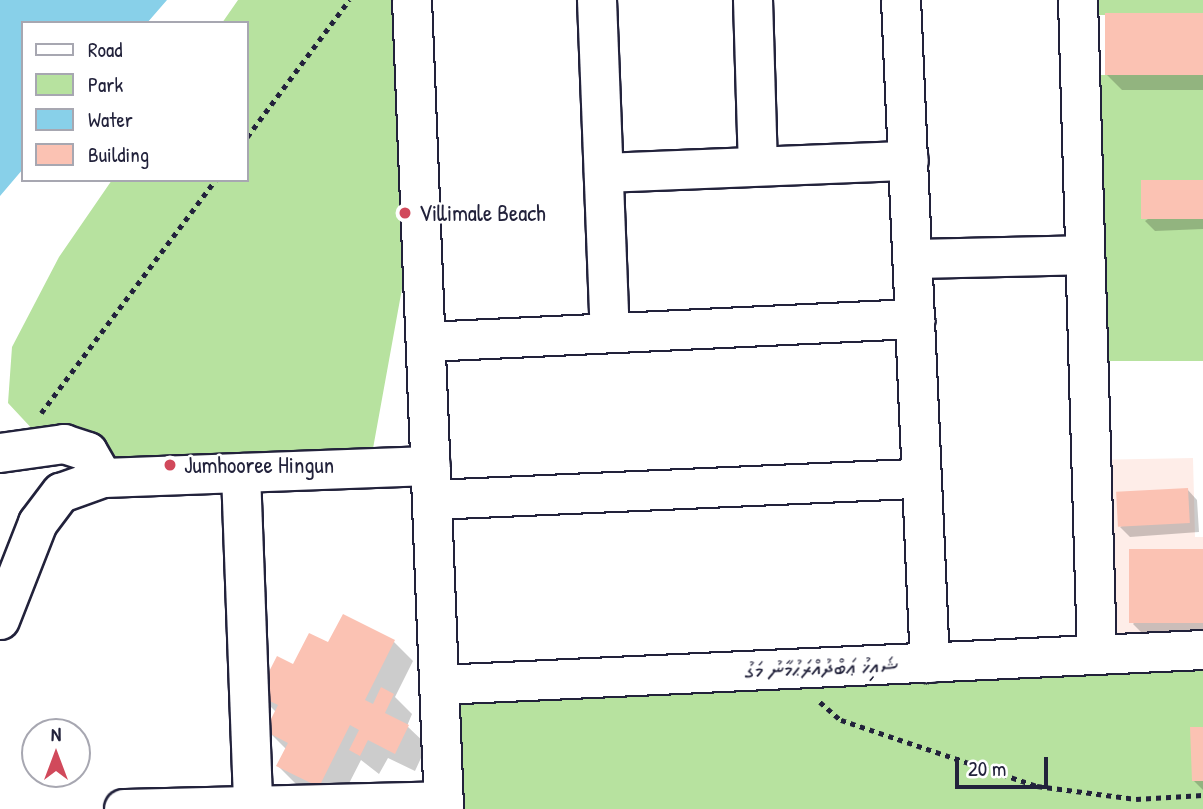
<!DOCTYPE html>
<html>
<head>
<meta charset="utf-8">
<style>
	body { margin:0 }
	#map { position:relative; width:1203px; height:809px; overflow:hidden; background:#fff; font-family:"Patrick Hand","Noto Sans Thaana",sans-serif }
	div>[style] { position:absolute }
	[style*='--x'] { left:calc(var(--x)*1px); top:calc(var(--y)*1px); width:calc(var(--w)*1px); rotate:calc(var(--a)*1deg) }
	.built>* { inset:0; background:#feede8 }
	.green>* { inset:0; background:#b7e29f; transform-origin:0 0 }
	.water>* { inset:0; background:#88d0e9 }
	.shadow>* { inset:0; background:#0003 }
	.building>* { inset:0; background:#fbc2b3; transform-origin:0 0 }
	.path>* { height:4.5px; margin-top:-2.25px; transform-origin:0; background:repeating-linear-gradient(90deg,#22223b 0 5px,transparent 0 10px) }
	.roads { filter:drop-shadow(2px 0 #22223b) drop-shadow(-2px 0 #22223b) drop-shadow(0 2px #22223b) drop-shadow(0 -2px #22223b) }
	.minor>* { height:38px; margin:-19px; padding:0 19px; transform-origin:19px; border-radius:19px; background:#fff }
	.dots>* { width:19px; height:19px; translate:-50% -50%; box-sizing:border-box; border:4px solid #fff; border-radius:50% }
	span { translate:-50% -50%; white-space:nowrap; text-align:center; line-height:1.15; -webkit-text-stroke:5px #fff; paint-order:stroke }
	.poi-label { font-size:23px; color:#22223b }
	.left { translate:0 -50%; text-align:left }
	.street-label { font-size:23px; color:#22223b }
	.legend { position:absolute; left:21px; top:21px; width:228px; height:161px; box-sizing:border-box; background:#fff; border:2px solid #a7a7b1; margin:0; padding:9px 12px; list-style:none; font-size:21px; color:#22223b }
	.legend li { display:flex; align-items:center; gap:14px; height:35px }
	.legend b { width:35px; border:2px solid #a7a7b1 }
	.north { position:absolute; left:21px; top:718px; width:70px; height:70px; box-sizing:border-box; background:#fff; border:2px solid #a7a7b1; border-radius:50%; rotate:0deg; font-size:19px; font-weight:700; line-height:28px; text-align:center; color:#22223b }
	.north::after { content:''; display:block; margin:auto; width:24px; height:32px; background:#d1495b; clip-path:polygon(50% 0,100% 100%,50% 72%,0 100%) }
	.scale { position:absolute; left:955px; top:757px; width:93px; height:32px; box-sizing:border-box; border:4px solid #22223b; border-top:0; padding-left:9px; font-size:21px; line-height:24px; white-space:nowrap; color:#22223b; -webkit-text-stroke:5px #fff; paint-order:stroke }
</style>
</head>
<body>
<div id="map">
	<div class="built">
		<i style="clip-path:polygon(1193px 458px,1195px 537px,1203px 537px,1203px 650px,1097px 655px,1092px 460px)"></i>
	</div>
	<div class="green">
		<i style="clip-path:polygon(238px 0,402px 0,413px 228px,372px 454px,63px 462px,8px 403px,12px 347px,59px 257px,112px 180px,247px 180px,247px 23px,222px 23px)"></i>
		<i style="left:1078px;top:0;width:125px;height:15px"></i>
		<i style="left:1079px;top:75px;width:124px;height:286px"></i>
		<i style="clip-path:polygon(1203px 650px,1203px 809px,444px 809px,439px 685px)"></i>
	</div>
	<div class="water">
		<i style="clip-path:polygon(0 0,167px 0,147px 23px,23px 23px,23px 169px,0 196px)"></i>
	</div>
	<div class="shadow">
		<i style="clip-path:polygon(1203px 15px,1203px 90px,1122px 90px,1107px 75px)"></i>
		<i style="clip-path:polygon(1203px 181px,1203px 229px,1155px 231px,1145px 221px)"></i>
		<i style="clip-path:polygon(1187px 489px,1197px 500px,1199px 532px,1130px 537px,1120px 527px)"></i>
		<i style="clip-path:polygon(1203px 551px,1203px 637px,1148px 639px,1133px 624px)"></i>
		<i style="clip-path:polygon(343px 616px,394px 642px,413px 661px,395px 697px,412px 714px,407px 726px,427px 745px,415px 771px,388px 758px,379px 774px,361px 760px,338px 805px,297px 785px,278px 766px,287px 750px,267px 730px,276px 712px,259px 695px,329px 644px)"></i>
		<i style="clip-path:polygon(1203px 728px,1203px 790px,1193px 780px)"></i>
	</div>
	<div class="building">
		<i style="left:1203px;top:13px;width:62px;height:98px;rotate:90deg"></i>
		<i style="left:1203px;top:180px;width:39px;height:62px;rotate:90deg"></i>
		<i style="left:1188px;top:488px;width:35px;height:72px;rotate:87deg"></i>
		<i style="left:1203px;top:549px;width:74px;height:74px;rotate:90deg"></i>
		<i style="clip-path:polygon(343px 614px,395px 640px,365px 700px,373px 704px,381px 687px,394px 694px,385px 713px,409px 725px,395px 754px,368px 740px,360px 756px,349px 750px,359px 730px,350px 725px,319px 787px,276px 766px,288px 743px,265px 731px,278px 705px,257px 695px,277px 656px,293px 664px,309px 633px,328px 642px)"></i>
		<i style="clip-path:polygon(1190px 727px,1203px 727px,1203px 781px,1192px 781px)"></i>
	</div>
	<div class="path">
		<i style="--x:247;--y:137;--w:171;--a:-53.3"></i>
		<i style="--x:41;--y:413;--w:291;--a:-53.2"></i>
		<i style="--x:820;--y:702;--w:28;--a:41"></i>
		<i style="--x:841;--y:720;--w:207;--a:18.6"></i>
		<i style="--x:1037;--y:786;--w:100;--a:7.5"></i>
		<i style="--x:1136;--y:799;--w:67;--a:-3.4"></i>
	</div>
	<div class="roads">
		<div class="minor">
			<i style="--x:412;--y:0;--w:810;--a:87.73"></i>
			<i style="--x:597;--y:0;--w:332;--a:87.8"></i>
			<i style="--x:753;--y:0;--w:166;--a:88.3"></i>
			<i style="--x:901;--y:0;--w:664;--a:87.5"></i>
			<i style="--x:1078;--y:0;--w:655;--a:88.34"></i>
			<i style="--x:604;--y:173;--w:305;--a:-2.3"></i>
			<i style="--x:913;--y:259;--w:172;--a:-1.3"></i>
			<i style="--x:426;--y:342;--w:490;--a:-2.7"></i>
			<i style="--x:0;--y:453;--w:65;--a:-8"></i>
			<i style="--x:64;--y:444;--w:25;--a:18"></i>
			<i style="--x:88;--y:452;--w:30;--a:60"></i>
			<i style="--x:241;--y:473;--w:333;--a:87.9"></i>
			<i style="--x:432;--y:500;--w:490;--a:-2.5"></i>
			<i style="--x:0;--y:620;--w:104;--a:-68.6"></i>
			<i style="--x:38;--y:523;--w:38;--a:-53"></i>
			<i style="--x:61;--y:493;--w:45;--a:-19.7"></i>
			<i style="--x:103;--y:478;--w:328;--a:-2.1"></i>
			<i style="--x:439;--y:685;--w:765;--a:-2.62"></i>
			<i style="--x:124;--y:809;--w:320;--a:-1.4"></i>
		</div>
	</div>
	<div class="dots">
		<i style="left:405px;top:213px;background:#d1495b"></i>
		<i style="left:170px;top:465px;background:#d1495b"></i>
	</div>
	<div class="poi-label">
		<span class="left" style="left:419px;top:213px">Villimale Beach</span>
		<span class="left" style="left:184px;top:465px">Jumhooree Hingun</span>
	</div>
	<div class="street-label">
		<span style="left:821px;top:668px;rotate:-2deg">ޝައިިޚު ޢަބްދުއްރަޙުމާނު މަގު</span>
	</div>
	<ul class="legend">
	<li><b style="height:9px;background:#fff"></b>Road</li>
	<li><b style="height:19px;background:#b7e29f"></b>Park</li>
	<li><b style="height:19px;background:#88d0e9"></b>Water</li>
	<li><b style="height:19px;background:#fbc2b3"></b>Building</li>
	</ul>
	<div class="north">N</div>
	<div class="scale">20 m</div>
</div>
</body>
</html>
